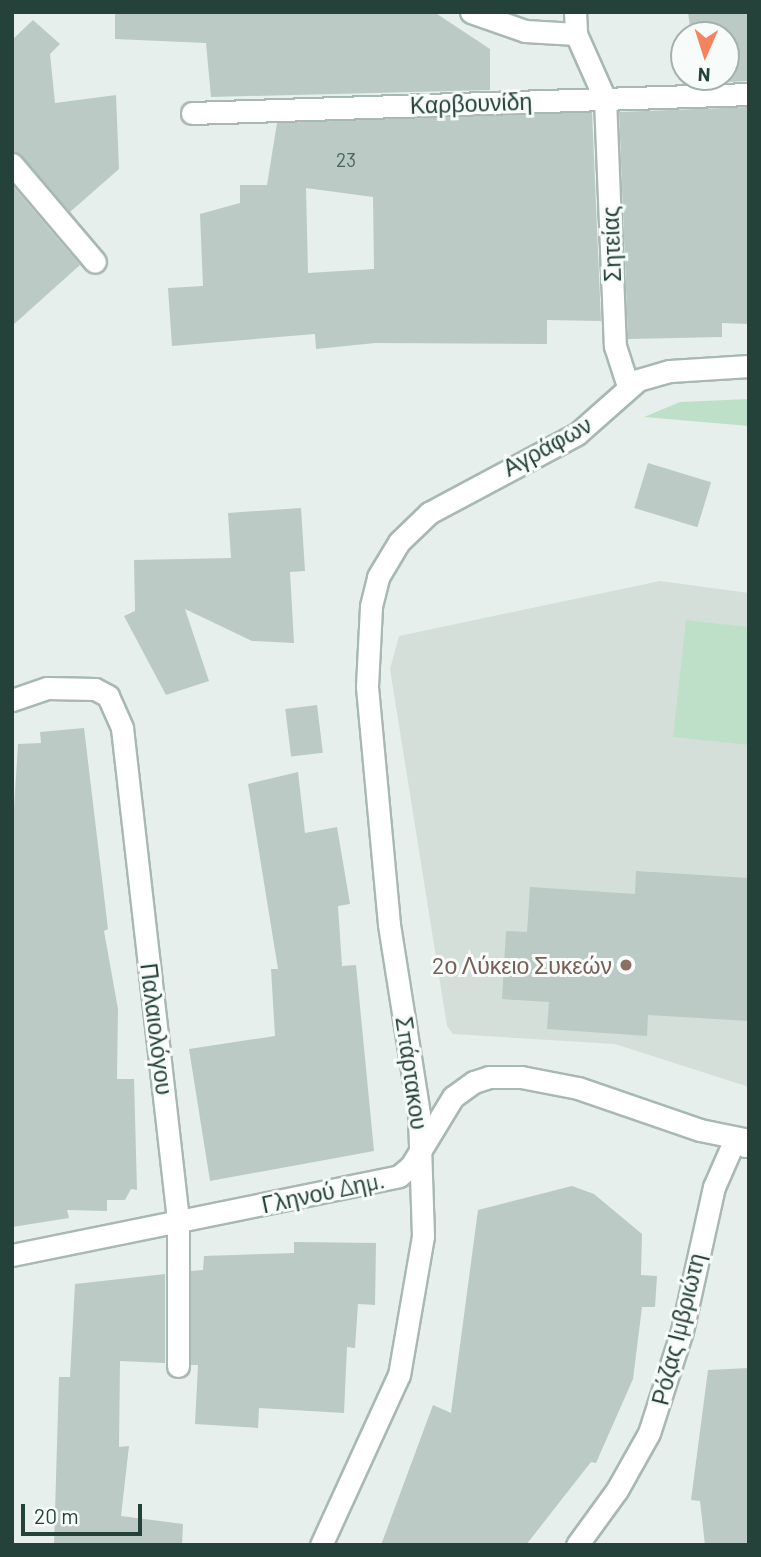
<!DOCTYPE html>
<html>
<head>
<meta charset="utf-8">
<style>
	body { margin:0 }
	#map { position:relative; width:761px; height:1557px; overflow:hidden; background:#e6efeb; font-family:Barlow,sans-serif }
	div>[style] { position:absolute }
	[style*='--x'] { left:calc(var(--x)*1px); top:calc(var(--y)*1px); width:calc(var(--w)*1px); rotate:calc(var(--a)*1deg) }
	.built>* { inset:0; background:#d4dfda }
	.green>* { inset:0; background:#bfe0c8 }
	.building>* { inset:0; background:#bbcac4; transform-origin:0 0 }
	.roads { filter:drop-shadow(2px 0 #a8b8b2) drop-shadow(-2px 0 #a8b8b2) drop-shadow(0 2px #a8b8b2) drop-shadow(0 -2px #a8b8b2) }
	.minor>* { height:21px; margin:-10.5px; padding:0 10.5px; transform-origin:10.5px; border-radius:10.5px; background:#fff }
	.dots>* { width:19px; height:19px; translate:-50% -50%; box-sizing:border-box; border:4px solid #f7fbf9; border-radius:50% }
	span { translate:-50% -50%; white-space:nowrap; text-align:center; line-height:1.15; -webkit-text-stroke:6px #f7fbf9; paint-order:stroke }
	.number-label { font-size:19px; color:#4a645c }
	.number-label span { -webkit-text-stroke-width:0 }
	.street-label { font-size:23px; color:#24423a }
	.education-label { font-size:23px; color:#785e54 }
	.right { translate:-100% -50%; text-align:right }
	.frame { position:absolute; inset:0; border:14px solid #24423a; pointer-events:none }
	.north { position:absolute; left:670px; top:21px; width:70px; height:70px; box-sizing:border-box; background:#f7fbf9; border:2px solid #a3b1ad; border-radius:50%; rotate:183deg; font-size:19px; font-weight:700; line-height:28px; text-align:center; color:#24423a }
	.north::after { content:''; display:block; margin:auto; width:24px; height:32px; background:#f4845f; clip-path:polygon(50% 0,100% 100%,50% 72%,0 100%) }
	.scale { position:absolute; left:21px; top:1504px; width:121px; height:32px; box-sizing:border-box; border:4px solid #24423a; border-top:0; padding-left:9px; font-size:21px; line-height:24px; white-space:nowrap; color:#24423a; -webkit-text-stroke:5px #f7fbf9; paint-order:stroke }
</style>
</head>
<body>
<div id="map">
	<div class="built">
		<i style="clip-path:polygon(660px 581px,749px 593px,749px 1087px,615px 1044px,453px 1034px,447px 1026px,390px 669px,399px 636px)"></i>
	</div>
	<div class="green">
		<i style="clip-path:polygon(749px 399px,749px 426px,644px 417px,680px 402px)"></i>
		<i style="clip-path:polygon(686px 620px,749px 627px,749px 745px,673px 737px)"></i>
	</div>
	<div class="building">
		<i style="clip-path:polygon(115px 12px,434px 12px,490px 49px,490px 90px,211px 97px,206px 43px,115px 39px)"></i>
		<i style="clip-path:polygon(688px 12px,749px 12px,749px 81px,699px 83px,698px 77px,726px 77px,726px 35px,691px 35px)"></i>
		<i style="clip-path:polygon(33px 20px,60px 44px,50px 54px,55px 103px,116px 95px,119px 169px,70px 212px,22px 156px,12px 151px,12px 40px)"></i>
		<i style="clip-path:polygon(749px 107px,749px 324px,722px 323px,722px 337px,628px 339px,619px 112px)"></i>
		<i style="clip-path:polygon(evenodd,592px 112px,601px 321px,547px 320px,547px 344px,375px 343px,316px 349px,315px 334px,172px 346px,168px 288px,203px 286px,200px 214px,240px 203px,240px 185px,267px 185px,277px 123px,592px 112px,306px 188px,373px 197px,374px 269px,308px 273px,306px 188px)"></i>
		<i style="clip-path:polygon(12px 185px,80px 265px,12px 326px)"></i>
		<i style="left:648px;top:463px;width:66px;height:47px;rotate:17deg"></i>
		<i style="clip-path:polygon(301px 508px,305px 571px,290px 572px,294px 643px,252px 641px,185px 609px,209px 681px,166px 695px,124px 616px,135px 611px,134px 560px,231px 558px,228px 513px)"></i>
		<i style="left:317px;top:705px;width:48px;height:32px;rotate:83deg"></i>
		<i style="clip-path:polygon(84px 728px,108px 929px,104px 931px,118px 1009px,117px 1079px,134px 1079px,137px 1190px,131px 1189px,125px 1200px,107px 1200px,107px 1211px,67px 1210px,69px 1218px,12px 1227px,12px 841px,18px 744px,41px 743px,40px 732px)"></i>
		<i style="clip-path:polygon(298px 772px,305px 833px,337px 827px,350px 904px,338px 906px,342px 966px,356px 965px,374px 1151px,210px 1181px,189px 1049px,275px 1036px,271px 969px,278px 969px,248px 784px)"></i>
		<i style="clip-path:polygon(636px 871px,749px 878px,749px 1021px,648px 1015px,647px 1036px,547px 1029px,549px 1002px,502px 999px,506px 931px,527px 932px,530px 887px,635px 894px)"></i>
		<i style="clip-path:polygon(572px 1186px,594px 1194px,642px 1234px,641px 1275px,657px 1276px,655px 1307px,642px 1307px,633px 1379px,596px 1463px,591px 1462px,526px 1545px,381px 1545px,433px 1405px,451px 1413px,478px 1210px)"></i>
		<i style="clip-path:polygon(294px 1242px,376px 1243px,375px 1305px,358px 1304px,355px 1348px,347px 1347px,344px 1413px,259px 1408px,258px 1428px,195px 1424px,198px 1365px,191px 1365px,191px 1271px,203px 1270px,204px 1256px,294px 1253px)"></i>
		<i style="clip-path:polygon(165px 1274px,165px 1363px,120px 1361px,119px 1447px,129px 1446px,121px 1516px,183px 1524px,182px 1545px,54px 1545px,59px 1377px,70px 1377px,75px 1284px)"></i>
		<i style="clip-path:polygon(749px 1368px,749px 1545px,705px 1545px,700px 1501px,691px 1500px,708px 1370px)"></i>
	</div>
	<div class="roads">
		<div class="minor">
			<i style="--x:471;--y:12;--w:57;--a:19.4"></i>
			<i style="--x:525;--y:31;--w:51;--a:3.4"></i>
			<i style="--x:575;--y:12;--w:22;--a:87"></i>
			<i style="--x:576;--y:34;--w:71;--a:66"></i>
			<i style="--x:605;--y:99;--w:247;--a:87.7"></i>
			<i style="--x:615;--y:346;--w:42;--a:72"></i>
			<i style="--x:192;--y:113;--w:557;--a:-1.95"></i>
			<i style="--x:12;--y:164;--w:128;--a:49.7"></i>
			<i style="--x:12;--y:700;--w:37;--a:-19"></i>
			<i style="--x:47;--y:688;--w:48;--a:1.2"></i>
			<i style="--x:95;--y:689;--w:15;--a:28"></i>
			<i style="--x:108;--y:696;--w:35;--a:66"></i>
			<i style="--x:122;--y:728;--w:495;--a:83.5"></i>
			<i style="--x:178;--y:1220;--w:146;--a:90"></i>
			<i style="--x:12;--y:1255;--w:395;--a:-11.5"></i>
			<i style="--x:399;--y:1176;--w:16;--a:-40"></i>
			<i style="--x:411;--y:1166;--w:81;--a:-58.7"></i>
			<i style="--x:453;--y:1097;--w:26;--a:-36"></i>
			<i style="--x:474;--y:1082;--w:16;--a:-18"></i>
			<i style="--x:489;--y:1077;--w:32;--a:0"></i>
			<i style="--x:521;--y:1077;--w:58;--a:10.9"></i>
			<i style="--x:578;--y:1088;--w:129;--a:19"></i>
			<i style="--x:700;--y:1130;--w:50;--a:11.5"></i>
			<i style="--x:321;--y:1545;--w:187;--a:-65.4"></i>
			<i style="--x:399;--y:1375;--w:141;--a:-80.2"></i>
			<i style="--x:423;--y:1236;--w:122;--a:-91.9"></i>
			<i style="--x:419;--y:1114;--w:192;--a:-99"></i>
			<i style="--x:389;--y:924;--w:239;--a:-95.3"></i>
			<i style="--x:367;--y:686;--w:80;--a:-87.1"></i>
			<i style="--x:371;--y:606;--w:30;--a:-76"></i>
			<i style="--x:378;--y:577;--w:41;--a:-59"></i>
			<i style="--x:399;--y:542;--w:42;--a:-44"></i>
			<i style="--x:429;--y:513;--w:168;--a:-28.1"></i>
			<i style="--x:577;--y:434;--w:81;--a:-41.5"></i>
			<i style="--x:638;--y:380;--w:33;--a:-16"></i>
			<i style="--x:670;--y:371;--w:79;--a:-3.6"></i>
			<i style="--x:577;--y:1545;--w:68;--a:-54"></i>
			<i style="--x:617;--y:1490;--w:65;--a:-60.7"></i>
			<i style="--x:649;--y:1433;--w:107;--a:-72.1"></i>
			<i style="--x:682;--y:1331;--w:148;--a:-77.5"></i>
			<i style="--x:714;--y:1187;--w:52;--a:-66.4"></i>
			<i style="--x:735;--y:1139;--w:12;--a:35"></i>
		</div>
	</div>
	<div class="dots">
		<i style="left:626px;top:965px;background:#8d6e63"></i>
	</div>
	<div class="number-label">
		<span style="left:346px;top:160px">23</span>
	</div>
	<div class="street-label">
		<span style="left:471px;top:103px;rotate:-2deg">Καρβουνίδη</span>
		<span style="left:611px;top:244px;rotate:-92deg">Σητείας</span>
		<span style="left:547px;top:446px;rotate:-29deg">Αγράφων</span>
		<span style="left:157px;top:1029px;rotate:83deg">Παλαιολόγου</span>
		<span style="left:412px;top:1073px;rotate:82deg">Σπάρτακου</span>
		<span style="left:323px;top:1192px;rotate:-12deg">Γληνού Δημ.</span>
		<span style="left:678px;top:1329px;rotate:-76deg">Ρόζας Ιμβριώτη</span>
	</div>
	<div class="education-label">
		<span class="right" style="left:612px;top:965px">2ο Λύκειο Συκεών</span>
	</div>
	<div class="frame"></div>
	<div class="north">N</div>
	<div class="scale">20 m</div>
</div>
</body>
</html>
